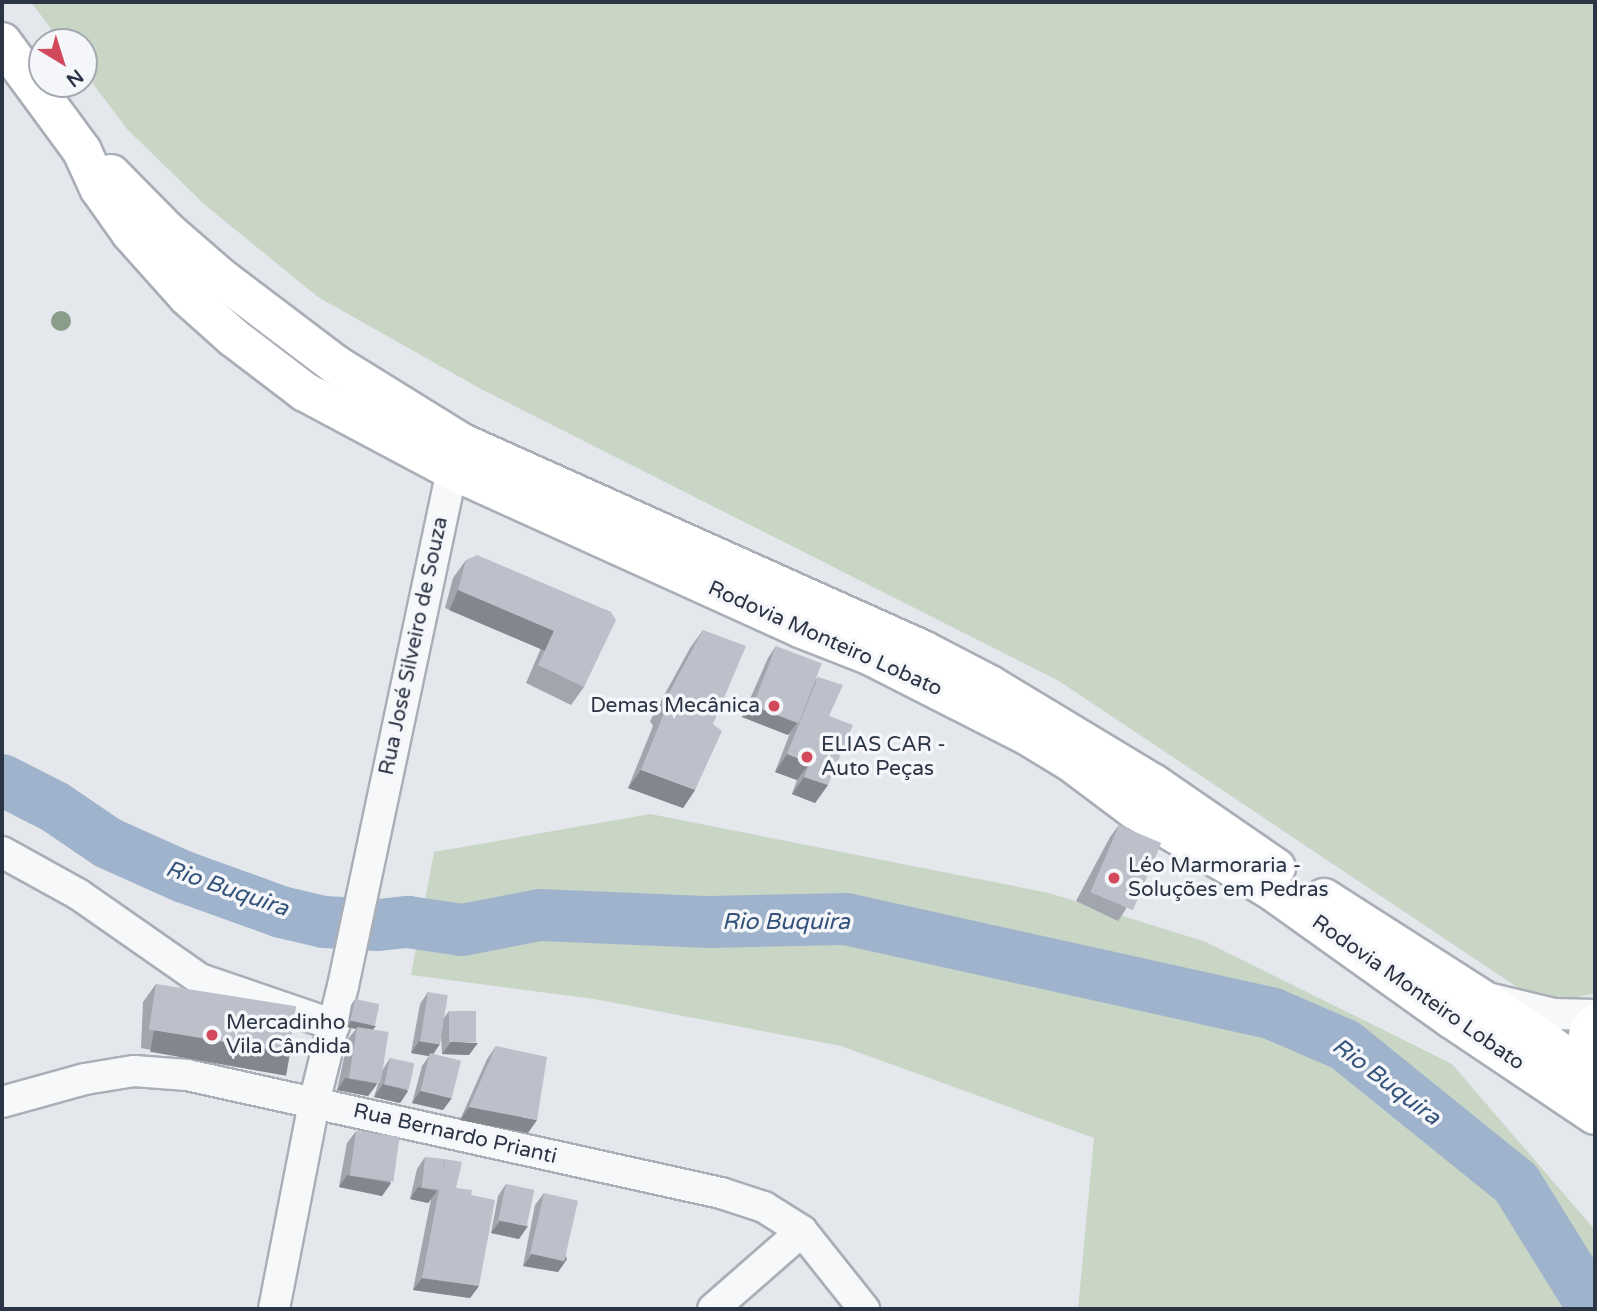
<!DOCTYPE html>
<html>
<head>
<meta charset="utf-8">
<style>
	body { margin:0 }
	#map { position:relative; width:1597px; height:1311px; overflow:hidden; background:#e4e7ec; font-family:"Varela Round",sans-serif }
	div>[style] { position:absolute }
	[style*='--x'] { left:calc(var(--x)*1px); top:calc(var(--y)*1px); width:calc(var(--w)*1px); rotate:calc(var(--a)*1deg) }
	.green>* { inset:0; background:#c9d6c5 }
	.river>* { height:52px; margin:-26px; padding:0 26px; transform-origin:26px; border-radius:26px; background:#9fb4cc }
	.roads { filter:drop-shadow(2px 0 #a9aeb7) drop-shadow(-2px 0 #a9aeb7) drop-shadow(0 2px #a9aeb7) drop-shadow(0 -2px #a9aeb7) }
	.minor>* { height:30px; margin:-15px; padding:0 15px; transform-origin:15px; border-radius:15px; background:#f7f8fa }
	.secondary>* { height:38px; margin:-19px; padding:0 19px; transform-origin:19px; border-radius:19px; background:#fff }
	.trees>* { width:20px; height:20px; margin:-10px; border-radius:50%; background:#899d89 }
	.wall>* { inset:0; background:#a1a5ae }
	.shaded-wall>* { inset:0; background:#83868d; transform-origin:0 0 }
	.building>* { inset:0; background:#bbc0ca; transform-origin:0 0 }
	.dots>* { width:19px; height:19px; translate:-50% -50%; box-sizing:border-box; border:4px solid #f4f6f9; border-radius:50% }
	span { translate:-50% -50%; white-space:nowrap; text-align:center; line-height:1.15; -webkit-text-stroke:7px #f4f6f9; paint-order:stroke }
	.street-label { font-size:21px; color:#2b3445 }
	.poi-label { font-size:21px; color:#2b3445 }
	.right { translate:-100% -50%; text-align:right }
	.left { translate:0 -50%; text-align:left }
	.water-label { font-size:23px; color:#34527a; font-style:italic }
	.frame { position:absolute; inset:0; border:4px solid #2b3445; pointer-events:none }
	.north { position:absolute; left:28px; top:28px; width:70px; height:70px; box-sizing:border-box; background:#f4f6f9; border:2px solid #a4a8b1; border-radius:50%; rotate:142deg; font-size:19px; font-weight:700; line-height:28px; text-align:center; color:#2b3445 }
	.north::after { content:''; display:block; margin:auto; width:24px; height:32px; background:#d1495b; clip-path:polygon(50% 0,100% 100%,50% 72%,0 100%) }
</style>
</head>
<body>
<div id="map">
	<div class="green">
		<i style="clip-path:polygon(31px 2px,1595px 2px,1595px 993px,1544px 1005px,1059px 681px,481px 389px,318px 297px,205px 205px,127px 129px,84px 72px,84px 42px,61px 42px)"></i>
		<i style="clip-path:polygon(650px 814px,1049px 893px,1206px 942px,1452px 1064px,1595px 1230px,1595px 1309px,1078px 1309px,1094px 1138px,841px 1046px,594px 999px,411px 975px,434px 852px)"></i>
	</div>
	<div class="river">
		<i style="--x:2;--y:780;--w:59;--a:27"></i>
		<i style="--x:55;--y:807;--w:64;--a:34.2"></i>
		<i style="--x:108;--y:843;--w:83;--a:24.1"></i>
		<i style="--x:184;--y:877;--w:103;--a:19.8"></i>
		<i style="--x:281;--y:912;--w:44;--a:13.1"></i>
		<i style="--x:324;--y:922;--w:54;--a:3.2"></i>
		<i style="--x:378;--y:925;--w:30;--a:-6"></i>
		<i style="--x:408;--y:922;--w:55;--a:8.4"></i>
		<i style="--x:462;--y:930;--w:79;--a:-10.9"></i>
		<i style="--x:540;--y:915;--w:170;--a:2.4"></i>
		<i style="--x:710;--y:922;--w:136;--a:-1.3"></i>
		<i style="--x:846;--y:919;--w:437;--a:12.5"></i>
		<i style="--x:1273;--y:1014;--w:78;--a:23.3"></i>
		<i style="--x:1345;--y:1045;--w:220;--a:38.9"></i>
		<i style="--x:1516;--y:1183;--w:148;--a:58.2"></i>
	</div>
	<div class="roads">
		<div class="minor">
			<i style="--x:2;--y:852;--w:87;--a:28.9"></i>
			<i style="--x:78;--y:894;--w:149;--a:34.9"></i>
			<i style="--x:200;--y:979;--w:142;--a:18.9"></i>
			<i style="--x:1492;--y:999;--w:64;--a:13.6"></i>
			<i style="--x:1554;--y:1014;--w:41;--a:1.4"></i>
			<i style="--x:2;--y:1102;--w:86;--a:-15.5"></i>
			<i style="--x:85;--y:1079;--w:50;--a:-9.3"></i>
			<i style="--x:134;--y:1071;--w:53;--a:4.3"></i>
			<i style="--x:187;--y:1075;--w:547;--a:12.46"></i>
			<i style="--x:721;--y:1193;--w:45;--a:18"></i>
			<i style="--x:764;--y:1207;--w:45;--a:32.3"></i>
			<i style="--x:802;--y:1231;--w:100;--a:51.5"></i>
			<i style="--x:274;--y:1309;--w:210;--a:-79"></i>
			<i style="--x:314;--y:1103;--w:121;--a:-76.1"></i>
			<i style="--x:343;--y:986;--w:527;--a:-78.07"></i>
			<i style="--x:452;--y:470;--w:22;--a:-68"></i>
			<i style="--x:713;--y:1309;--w:118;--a:-41.2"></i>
		</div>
		<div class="secondary">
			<i style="--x:2;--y:42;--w:135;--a:53.7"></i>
			<i style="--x:82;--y:151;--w:41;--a:65.3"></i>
			<i style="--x:99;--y:188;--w:54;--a:54.8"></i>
			<i style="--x:130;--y:232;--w:86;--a:48.3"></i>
			<i style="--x:187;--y:296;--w:63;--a:41.8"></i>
			<i style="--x:234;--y:338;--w:89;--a:37.3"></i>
			<i style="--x:305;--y:392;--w:166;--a:28"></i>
			<i style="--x:452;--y:470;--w:382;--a:24.4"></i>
			<i style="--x:800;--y:628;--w:76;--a:21.5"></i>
			<i style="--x:871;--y:656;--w:176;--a:27"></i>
			<i style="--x:1028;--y:736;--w:50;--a:31.2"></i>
			<i style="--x:1071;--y:762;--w:80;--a:36.9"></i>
			<i style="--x:1135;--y:810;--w:158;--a:30.5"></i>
			<i style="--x:1271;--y:890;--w:222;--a:35.5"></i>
			<i style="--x:1452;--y:1019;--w:172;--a:33.9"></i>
			<i style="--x:111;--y:174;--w:78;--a:45.5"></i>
			<i style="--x:166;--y:230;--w:72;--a:41"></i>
			<i style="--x:220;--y:277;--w:146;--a:37.2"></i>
			<i style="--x:336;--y:365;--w:148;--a:31.8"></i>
			<i style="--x:462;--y:443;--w:505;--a:24.18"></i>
			<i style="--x:923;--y:650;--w:76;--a:27.6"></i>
			<i style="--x:990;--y:685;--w:192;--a:31.1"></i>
			<i style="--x:1154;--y:784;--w:148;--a:34.5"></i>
			<i style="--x:1324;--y:898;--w:250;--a:32.6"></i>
			<i style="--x:1535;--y:1033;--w:76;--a:38.1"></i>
			<i style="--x:1587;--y:1072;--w:27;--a:-92"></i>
			<i style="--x:1586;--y:1045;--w:14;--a:-78"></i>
			<i style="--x:1589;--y:1031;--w:9;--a:-49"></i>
		</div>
	</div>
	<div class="trees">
		<i style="left:61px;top:321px"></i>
	</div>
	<div class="wall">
		<i style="clip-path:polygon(466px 560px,611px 612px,584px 687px,571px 705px,526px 683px,541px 648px,445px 608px,453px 578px)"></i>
		<i style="clip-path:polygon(703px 630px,713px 724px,695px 790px,683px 808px,628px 788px,653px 726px,650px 721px,690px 648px)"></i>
		<i style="clip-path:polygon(776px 646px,814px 682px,818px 677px,829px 716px,828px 785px,815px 803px,792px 794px,797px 780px,775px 772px,790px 733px,788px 735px,742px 717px,768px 658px)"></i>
		<i style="clip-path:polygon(1119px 825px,1126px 909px,1118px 921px,1076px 901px,1110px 837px)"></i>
		<i style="clip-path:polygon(156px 984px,290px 1055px,278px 1073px,141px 1048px,143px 1002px)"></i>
		<i style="clip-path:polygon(428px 992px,444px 1018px,449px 1011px,469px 1055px,442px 1054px,441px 1037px,433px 1054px,443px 1110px,412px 1103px,422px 1066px,429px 1056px,411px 1053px,420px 1004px)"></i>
		<i style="clip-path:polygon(355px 999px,373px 1030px,377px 1084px,368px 1096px,337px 1090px,348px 1039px,356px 1029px,347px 1027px,351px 1005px)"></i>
		<i style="clip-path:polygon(496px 1046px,528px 1133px,460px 1120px,487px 1059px)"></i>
		<i style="clip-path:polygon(390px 1058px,408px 1091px,400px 1103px,374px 1097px,382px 1071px)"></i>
		<i style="clip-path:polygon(356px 1131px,391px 1183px,382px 1196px,339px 1187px,347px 1143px)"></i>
		<i style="clip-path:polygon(425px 1157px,443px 1162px,445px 1159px,456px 1188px,471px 1195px,479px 1286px,470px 1298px,413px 1290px,431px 1199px,428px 1203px,410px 1199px,417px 1169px)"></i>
		<i style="clip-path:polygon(506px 1184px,519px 1239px,491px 1233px,498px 1196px)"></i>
		<i style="clip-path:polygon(544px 1193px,567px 1259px,558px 1272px,523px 1266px,535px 1205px)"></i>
	</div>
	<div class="shaded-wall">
		<i style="left:458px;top:590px;width:104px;height:22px;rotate:23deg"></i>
		<i style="clip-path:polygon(750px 705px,797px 723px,788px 735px,742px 717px)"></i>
		<i style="clip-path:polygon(787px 754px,810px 763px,797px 780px,775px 772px)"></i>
		<i style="clip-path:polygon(641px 770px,695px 790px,683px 808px,628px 788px)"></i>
		<i style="clip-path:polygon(804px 777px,828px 785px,815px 803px,792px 794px)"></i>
		<i style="clip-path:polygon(351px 1021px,376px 1026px,371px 1032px,347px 1027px)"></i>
		<i style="left:154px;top:1030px;width:138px;height:22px;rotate:10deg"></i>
		<i style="clip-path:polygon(419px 1041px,440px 1044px,432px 1056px,430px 1053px,429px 1056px,411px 1053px)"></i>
		<i style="clip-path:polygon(451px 1042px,478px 1043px,469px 1055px,442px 1054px)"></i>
		<i style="clip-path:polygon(345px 1078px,377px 1084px,368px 1096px,337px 1090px)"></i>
		<i style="clip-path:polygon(383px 1084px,408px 1091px,400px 1103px,374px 1097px)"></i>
		<i style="clip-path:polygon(420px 1091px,452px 1098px,443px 1110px,412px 1103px)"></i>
		<i style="clip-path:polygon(469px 1107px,537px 1120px,528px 1133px,460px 1120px)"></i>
		<i style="clip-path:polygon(347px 1175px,391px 1183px,382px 1196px,339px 1187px)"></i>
		<i style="clip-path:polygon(418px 1187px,437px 1191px,428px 1203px,410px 1199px)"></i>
		<i style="clip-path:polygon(500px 1221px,528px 1226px,519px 1239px,491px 1233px)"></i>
		<i style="clip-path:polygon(532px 1254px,567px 1259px,558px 1272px,523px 1266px)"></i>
		<i style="clip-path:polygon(422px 1278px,479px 1286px,470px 1298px,413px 1290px)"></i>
	</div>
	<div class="building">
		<i style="clip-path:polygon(477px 555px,611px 612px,616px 620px,584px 687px,538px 665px,554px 631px,458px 590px,466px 560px)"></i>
		<i style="clip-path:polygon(703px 630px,746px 646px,713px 724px,722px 731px,695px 790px,641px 770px,666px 708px,663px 704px)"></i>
		<i style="left:776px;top:646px;width:49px;height:64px;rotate:21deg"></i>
		<i style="clip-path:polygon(818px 677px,843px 685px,829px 716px,853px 725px,828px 785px,804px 777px,810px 763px,787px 754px)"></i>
		<i style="left:1119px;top:825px;width:46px;height:73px;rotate:23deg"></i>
		<i style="left:156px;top:984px;width:142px;height:46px;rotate:9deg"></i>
		<i style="left:428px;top:992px;width:20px;height:50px;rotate:9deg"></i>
		<i style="left:355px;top:999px;width:25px;height:22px;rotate:12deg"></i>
		<i style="left:449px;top:1011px;width:27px;height:31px"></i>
		<i style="left:357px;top:1027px;width:32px;height:52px;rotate:9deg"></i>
		<i style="clip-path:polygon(496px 1046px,547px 1057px,537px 1120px,469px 1107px)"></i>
		<i style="left:430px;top:1053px;width:32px;height:39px;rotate:14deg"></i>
		<i style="left:390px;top:1058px;width:25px;height:27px;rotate:12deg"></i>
		<i style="left:356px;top:1131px;width:44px;height:45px;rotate:8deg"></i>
		<i style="left:425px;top:1157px;width:19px;height:31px;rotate:6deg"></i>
		<i style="clip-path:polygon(445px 1159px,462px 1162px,456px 1188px,472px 1190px,471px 1195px,495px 1200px,479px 1286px,422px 1278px)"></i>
		<i style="left:506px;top:1184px;width:29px;height:37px;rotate:12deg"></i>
		<i style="left:544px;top:1193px;width:35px;height:62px;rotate:13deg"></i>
	</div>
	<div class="dots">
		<i style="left:774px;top:706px;background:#d1495b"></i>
		<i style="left:807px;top:757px;background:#d1495b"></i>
		<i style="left:1114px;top:878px;background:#d1495b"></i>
		<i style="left:212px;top:1035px;background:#d1495b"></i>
	</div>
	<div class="street-label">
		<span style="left:825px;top:639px;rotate:24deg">Rodovia Monteiro Lobato</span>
		<span style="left:414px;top:646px;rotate:-78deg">Rua José Silveiro de Souza</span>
		<span style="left:1418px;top:993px;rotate:35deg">Rodovia Monteiro Lobato</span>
		<span style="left:455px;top:1134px;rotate:13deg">Rua Bernardo Prianti</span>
	</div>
	<div class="poi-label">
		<span class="right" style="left:760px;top:706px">Demas Mecânica</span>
		<span class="left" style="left:821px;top:757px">ELIAS CAR -<br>Auto Peças</span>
		<span class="left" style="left:1128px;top:878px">Léo Marmoraria -<br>Soluções em Pedras</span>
		<span class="left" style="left:226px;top:1035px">Mercadinho<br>Vila Cândida</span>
	</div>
	<div class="water-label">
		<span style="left:227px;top:889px;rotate:19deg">Rio Buquira</span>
		<span style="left:786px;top:922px">Rio Buquira</span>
		<span style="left:1386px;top:1082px;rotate:37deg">Rio Buquira</span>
	</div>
	<div class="frame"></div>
	<div class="north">N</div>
</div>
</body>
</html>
